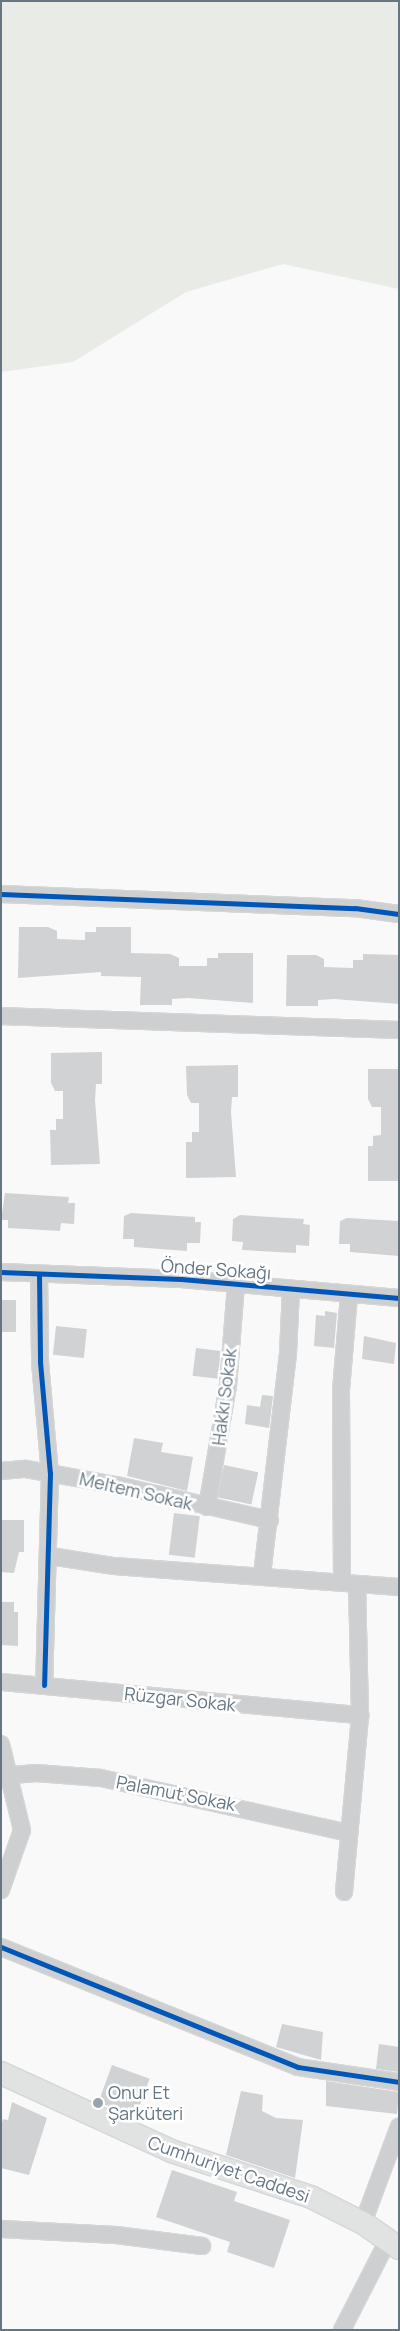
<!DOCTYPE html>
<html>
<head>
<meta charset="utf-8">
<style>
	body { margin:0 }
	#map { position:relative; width:400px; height:2331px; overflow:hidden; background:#f9f9f9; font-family:Manrope,sans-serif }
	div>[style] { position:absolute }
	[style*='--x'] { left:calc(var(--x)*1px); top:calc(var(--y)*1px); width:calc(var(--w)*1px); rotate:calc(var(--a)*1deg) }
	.green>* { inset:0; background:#e8ebe6 }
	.building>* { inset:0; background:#d0d2d3; transform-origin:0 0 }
	.roads { filter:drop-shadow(1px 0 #d5d6d7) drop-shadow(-1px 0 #d5d6d7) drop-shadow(0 1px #d5d6d7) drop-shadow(0 -1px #d5d6d7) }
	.minor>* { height:16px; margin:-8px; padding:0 8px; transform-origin:8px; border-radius:8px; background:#cecfd0 }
	.secondary>* { height:22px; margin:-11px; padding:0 11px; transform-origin:11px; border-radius:11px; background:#e1e2e2 }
	.cycleway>* { height:5px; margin:-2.5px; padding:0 2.5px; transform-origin:2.5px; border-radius:2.5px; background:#0057b8 }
	.dots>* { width:14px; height:14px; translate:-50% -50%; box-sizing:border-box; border:2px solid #fff; border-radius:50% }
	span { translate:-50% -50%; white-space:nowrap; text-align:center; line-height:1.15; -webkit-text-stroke:5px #fff; paint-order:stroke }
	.street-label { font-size:18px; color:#657683 }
	.poi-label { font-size:18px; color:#657683 }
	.left { translate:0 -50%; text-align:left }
	.frame { position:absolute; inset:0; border:2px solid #657683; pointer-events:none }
</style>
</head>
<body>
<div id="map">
	<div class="green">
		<i style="clip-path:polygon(1px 1px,399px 1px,399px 289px,283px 264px,186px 292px,73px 362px,1px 372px)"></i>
	</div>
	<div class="building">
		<i style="clip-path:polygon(19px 927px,48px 927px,57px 931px,57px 939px,85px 940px,85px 932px,96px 932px,96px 927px,131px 927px,131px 953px,170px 954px,179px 958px,179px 966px,207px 966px,207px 958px,218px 958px,218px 953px,253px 953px,253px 1003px,188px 998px,172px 999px,172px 1005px,140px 1005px,141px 977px,101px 976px,101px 972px,18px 978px)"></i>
		<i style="clip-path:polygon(363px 954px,399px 955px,399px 1004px,334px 999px,318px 1000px,318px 1006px,286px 1006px,287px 955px,316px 955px,324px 959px,324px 967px,353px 968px,353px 960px,363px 960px)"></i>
		<i style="clip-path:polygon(102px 1052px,102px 1084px,96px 1084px,95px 1100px,100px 1164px,51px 1165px,50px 1130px,56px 1130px,56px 1119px,63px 1119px,63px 1091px,55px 1091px,51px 1083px,51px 1053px)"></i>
		<i style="clip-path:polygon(238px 1065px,238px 1097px,232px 1097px,231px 1112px,236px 1177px,186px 1178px,186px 1142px,192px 1142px,192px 1132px,199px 1132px,199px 1103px,191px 1103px,187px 1095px,186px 1066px)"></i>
		<i style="clip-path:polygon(368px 1069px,399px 1069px,399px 1181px,368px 1181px,368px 1146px,373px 1146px,373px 1136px,381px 1135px,381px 1107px,372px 1107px,368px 1099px)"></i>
		<i style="clip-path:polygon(5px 1193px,69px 1197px,68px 1203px,75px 1203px,74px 1224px,61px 1223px,60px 1231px,8px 1228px,8px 1220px,1px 1220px)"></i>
		<i style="clip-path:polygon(131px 1213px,195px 1217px,195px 1222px,201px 1222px,200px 1243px,187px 1243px,187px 1251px,134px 1247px,134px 1239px,123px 1239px,124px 1216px)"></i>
		<i style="clip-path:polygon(240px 1215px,304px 1219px,303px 1224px,310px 1225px,309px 1246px,296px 1245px,296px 1253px,242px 1250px,243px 1242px,232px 1241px,233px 1219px)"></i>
		<i style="clip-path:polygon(347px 1218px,399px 1221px,399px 1256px,350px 1252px,350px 1244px,339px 1244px,340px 1221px)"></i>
		<i style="left:1px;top:1300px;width:15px;height:32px"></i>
		<i style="clip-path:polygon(325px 1311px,337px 1313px,334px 1348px,314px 1346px,316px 1315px,325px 1316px)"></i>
		<i style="left:56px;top:1326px;width:31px;height:29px;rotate:6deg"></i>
		<i style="clip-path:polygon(364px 1336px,396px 1343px,394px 1364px,362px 1359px)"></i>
		<i style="left:196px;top:1348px;width:25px;height:28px;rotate:7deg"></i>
		<i style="clip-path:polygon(262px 1395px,273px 1396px,269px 1428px,245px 1424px,247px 1405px,260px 1407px)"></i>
		<i style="clip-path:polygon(134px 1438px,163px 1443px,161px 1452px,193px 1457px,187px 1491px,127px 1476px)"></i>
		<i style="left:224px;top:1465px;width:35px;height:33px;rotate:12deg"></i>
		<i style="left:174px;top:1513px;width:26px;height:42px;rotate:7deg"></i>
		<i style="clip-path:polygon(1px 1520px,24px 1520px,24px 1552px,19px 1552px,14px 1573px,1px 1572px)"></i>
		<i style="clip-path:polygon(1px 1602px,14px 1602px,14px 1612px,18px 1612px,18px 1646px,1px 1645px)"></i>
		<i style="clip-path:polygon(282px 2024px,323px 2032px,321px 2060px,276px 2047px)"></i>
		<i style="clip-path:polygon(379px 2044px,399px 2047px,399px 2072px,376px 2069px)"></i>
		<i style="left:112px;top:2065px;width:40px;height:40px;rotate:20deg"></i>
		<i style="clip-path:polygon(326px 2081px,399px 2092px,397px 2114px,326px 2106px)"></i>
		<i style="clip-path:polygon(241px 2091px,263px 2095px,262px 2111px,276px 2118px,303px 2120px,295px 2178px,226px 2155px)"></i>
		<i style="clip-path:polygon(12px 2102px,47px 2118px,29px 2175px,1px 2168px,1px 2126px,3px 2119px,8px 2120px)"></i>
		<i style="clip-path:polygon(172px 2170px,237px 2192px,234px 2201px,290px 2220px,274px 2268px,227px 2252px,230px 2242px,156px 2217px)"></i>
	</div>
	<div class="roads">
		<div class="minor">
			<i style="--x:1;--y:894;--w:354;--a:2.3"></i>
			<i style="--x:355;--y:908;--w:44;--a:7.8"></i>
			<i style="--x:1;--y:1016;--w:398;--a:2"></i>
			<i style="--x:1;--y:1272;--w:180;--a:2.2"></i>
			<i style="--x:181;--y:1279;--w:219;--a:5"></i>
			<i style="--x:39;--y:1274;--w:88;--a:89.3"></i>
			<i style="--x:40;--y:1362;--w:111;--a:84.9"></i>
			<i style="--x:50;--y:1473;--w:212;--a:91.6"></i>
			<i style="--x:1;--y:1471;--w:25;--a:-5"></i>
			<i style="--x:26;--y:1469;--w:97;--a:10.1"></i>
			<i style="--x:121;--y:1486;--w:153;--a:12.9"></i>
			<i style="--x:207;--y:1507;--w:123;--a:-80.2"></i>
			<i style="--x:228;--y:1386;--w:101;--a:-85.5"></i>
			<i style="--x:50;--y:1556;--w:65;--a:8.9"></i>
			<i style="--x:114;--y:1566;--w:286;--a:4.2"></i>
			<i style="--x:262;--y:1575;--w:224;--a:-83.3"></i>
			<i style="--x:288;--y:1353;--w:64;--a:-87.3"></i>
			<i style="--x:342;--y:1581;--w:191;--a:-90.3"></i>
			<i style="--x:341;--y:1390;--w:95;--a:-85.2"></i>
			<i style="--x:1;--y:1682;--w:361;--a:5.3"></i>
			<i style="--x:1;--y:1744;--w:89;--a:76.3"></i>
			<i style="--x:22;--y:1830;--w:64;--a:109.3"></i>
			<i style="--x:1;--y:1776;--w:35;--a:-5"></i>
			<i style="--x:36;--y:1773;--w:65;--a:4.4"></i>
			<i style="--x:101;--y:1778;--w:254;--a:12.5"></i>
			<i style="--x:344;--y:1892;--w:178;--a:-84.8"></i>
			<i style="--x:360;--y:1715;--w:131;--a:-91.3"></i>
			<i style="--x:1;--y:1947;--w:320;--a:22"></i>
			<i style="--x:298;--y:2067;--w:102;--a:8.4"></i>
			<i style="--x:363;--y:2223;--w:103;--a:-69.6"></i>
			<i style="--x:1;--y:2229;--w:115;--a:3"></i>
			<i style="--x:116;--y:2235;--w:87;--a:7.3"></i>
			<i style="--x:342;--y:2330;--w:101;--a:-62.9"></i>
		</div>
		<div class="secondary">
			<i style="--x:1;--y:2073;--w:187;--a:24.6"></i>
			<i style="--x:171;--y:2151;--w:147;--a:18.2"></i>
			<i style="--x:311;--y:2197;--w:58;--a:26.6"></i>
			<i style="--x:363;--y:2223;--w:44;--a:34.8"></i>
		</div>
	</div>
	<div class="cycleway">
		<i style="--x:1;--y:894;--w:354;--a:2.3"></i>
		<i style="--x:355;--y:908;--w:44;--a:7.8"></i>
		<i style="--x:1;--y:1272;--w:180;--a:2.2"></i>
		<i style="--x:181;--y:1279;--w:219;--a:5"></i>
		<i style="--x:39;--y:1274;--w:88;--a:89.3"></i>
		<i style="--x:40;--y:1362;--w:111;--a:84.9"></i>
		<i style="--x:50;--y:1473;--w:212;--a:91.6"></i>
		<i style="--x:1;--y:1947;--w:320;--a:22"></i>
		<i style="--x:298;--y:2067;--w:102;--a:8.4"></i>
	</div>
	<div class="dots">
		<i style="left:98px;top:2103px;background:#99a4ac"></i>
	</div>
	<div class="street-label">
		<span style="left:216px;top:1269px;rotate:4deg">Önder Sokağı</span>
		<span style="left:224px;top:1397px;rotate:-83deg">Hakkı Sokak</span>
		<span style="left:136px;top:1491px;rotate:13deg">Meltem Sokak</span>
		<span style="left:180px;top:1699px;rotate:6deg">Rüzgar Sokak</span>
		<span style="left:176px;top:1793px;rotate:11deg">Palamut Sokak</span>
		<span style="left:229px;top:2169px;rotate:19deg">Cumhuriyet Caddesi</span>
	</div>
	<div class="poi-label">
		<span class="left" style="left:108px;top:2103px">Onur Et<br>Şarküteri</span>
	</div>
	<div class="frame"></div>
</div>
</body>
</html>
